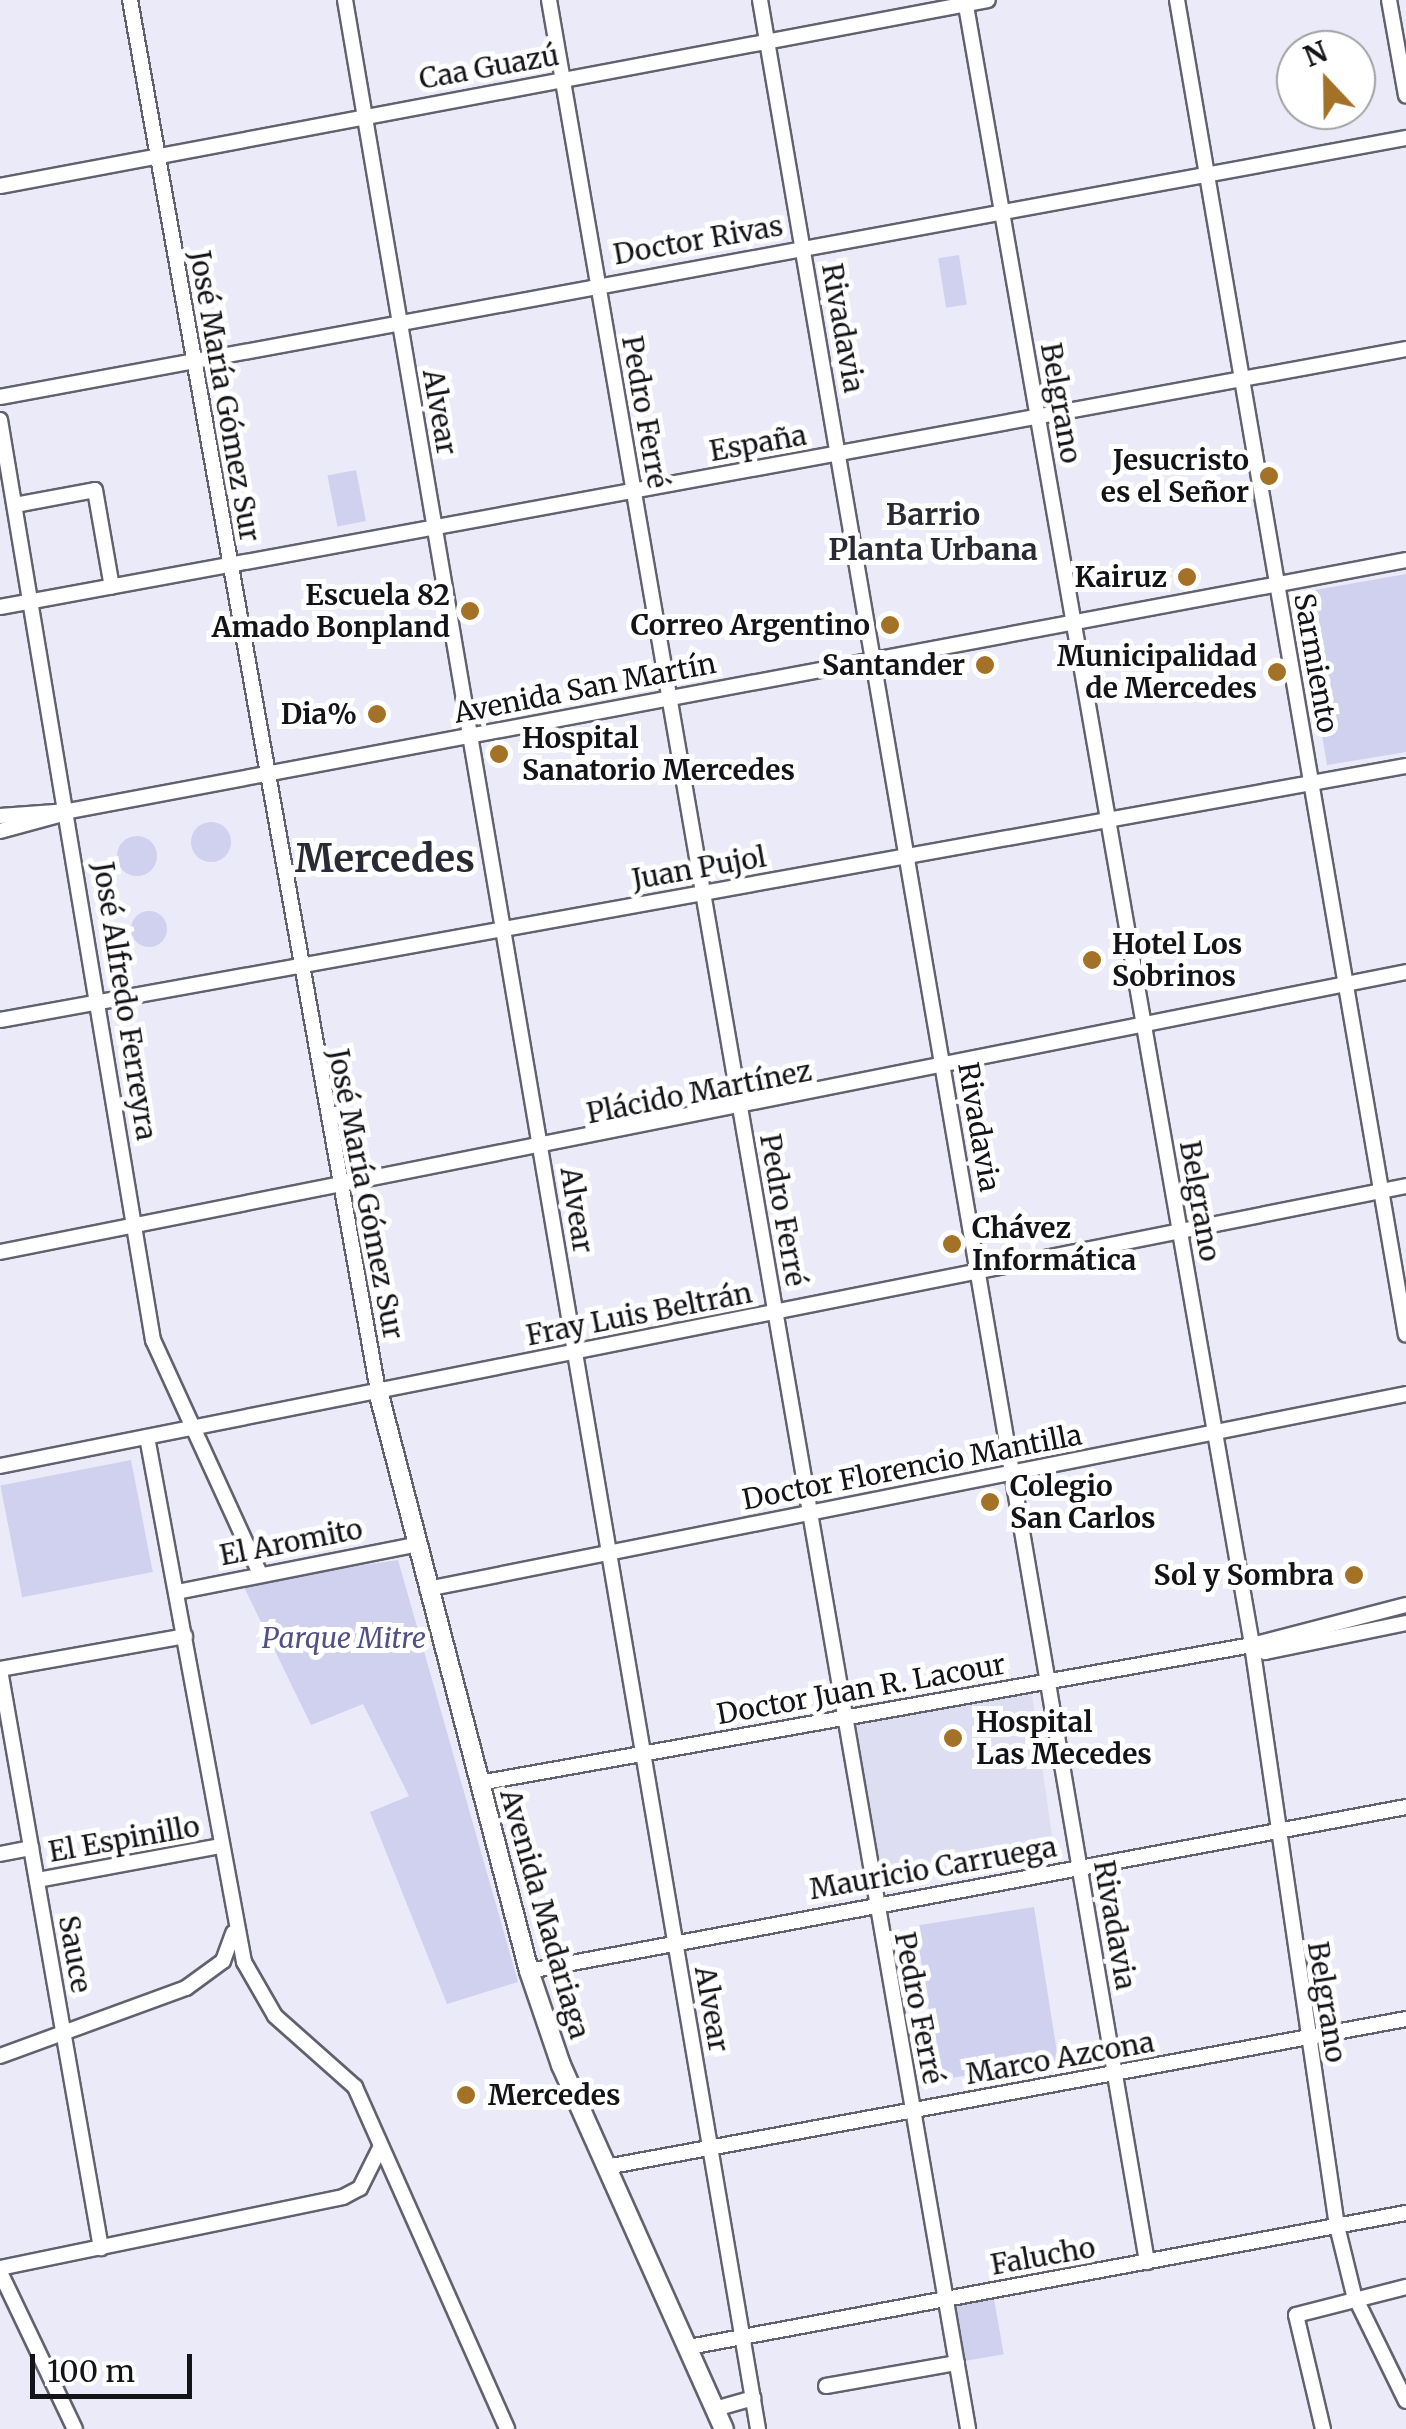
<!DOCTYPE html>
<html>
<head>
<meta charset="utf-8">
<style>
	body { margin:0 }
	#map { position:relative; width:1406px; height:2429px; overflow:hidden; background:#eaeaf8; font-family:Merriweather,serif }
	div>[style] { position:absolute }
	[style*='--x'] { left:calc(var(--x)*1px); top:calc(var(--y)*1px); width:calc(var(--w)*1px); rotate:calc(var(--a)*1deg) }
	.built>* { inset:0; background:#dddef2; transform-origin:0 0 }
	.green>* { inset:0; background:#cfd1ef; transform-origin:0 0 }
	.round { border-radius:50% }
	.roads { filter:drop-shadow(2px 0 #61626d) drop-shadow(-2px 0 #61626d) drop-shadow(0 2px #61626d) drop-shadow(0 -2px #61626d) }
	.minor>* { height:14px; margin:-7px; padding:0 7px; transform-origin:7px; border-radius:7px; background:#fff }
	.major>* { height:18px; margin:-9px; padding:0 9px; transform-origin:9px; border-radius:9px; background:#fff }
	.dots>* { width:28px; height:28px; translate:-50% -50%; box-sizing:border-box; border:5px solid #fff; border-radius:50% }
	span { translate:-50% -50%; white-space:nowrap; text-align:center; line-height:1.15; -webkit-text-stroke:10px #fff; paint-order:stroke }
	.street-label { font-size:28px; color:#131318 }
	.poi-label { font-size:28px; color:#131318; font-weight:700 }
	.right { translate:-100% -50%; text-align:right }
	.left { translate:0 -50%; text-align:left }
	.park-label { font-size:28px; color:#525183; font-style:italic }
	.neighbourhood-label { font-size:30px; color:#2a2a34; font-weight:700 }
	.district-label { font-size:38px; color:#2a2a34; font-weight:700 }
	.north { position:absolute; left:1276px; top:30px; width:100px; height:100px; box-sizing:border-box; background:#fff; border:2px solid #a1a1a3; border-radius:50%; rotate:338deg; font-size:28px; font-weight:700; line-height:40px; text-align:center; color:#131318 }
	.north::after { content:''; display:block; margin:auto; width:35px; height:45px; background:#a37227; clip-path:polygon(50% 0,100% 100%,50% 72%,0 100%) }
	.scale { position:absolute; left:30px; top:2354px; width:162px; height:45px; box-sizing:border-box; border:5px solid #131318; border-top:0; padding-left:12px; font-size:30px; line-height:35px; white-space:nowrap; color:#131318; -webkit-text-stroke:8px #fff; paint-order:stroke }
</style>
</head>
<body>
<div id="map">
	<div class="built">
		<i style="left:1032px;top:1694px;width:163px;height:184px;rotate:82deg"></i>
	</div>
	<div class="green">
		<i style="left:959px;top:255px;width:50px;height:21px;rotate:81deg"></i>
		<i style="left:356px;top:470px;width:52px;height:29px;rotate:79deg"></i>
		<i style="clip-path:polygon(1406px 574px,1406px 752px,1327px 765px,1298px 593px)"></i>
		<i class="round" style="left:191px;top:822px;width:40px;height:40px"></i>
		<i class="round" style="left:117px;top:836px;width:40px;height:40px"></i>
		<i class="round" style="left:131px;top:911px;width:36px;height:36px"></i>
		<i style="left:131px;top:1460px;width:114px;height:133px;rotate:79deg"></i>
		<i style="clip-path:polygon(398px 1560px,518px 1982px,447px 2004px,370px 1812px,409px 1796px,363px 1704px,311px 1725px,242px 1583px)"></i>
		<i style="left:1034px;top:1907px;width:156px;height:120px;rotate:81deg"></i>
		<i style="left:994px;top:2299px;width:56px;height:44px;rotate:80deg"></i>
	</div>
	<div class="roads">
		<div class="minor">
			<i style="--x:130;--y:0;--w:1413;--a:79.89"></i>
			<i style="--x:345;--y:0;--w:2464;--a:80.35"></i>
			<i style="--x:549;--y:0;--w:2465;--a:80.21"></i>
			<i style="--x:760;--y:0;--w:2295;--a:80.29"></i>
			<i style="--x:965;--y:0;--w:1670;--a:80.1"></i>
			<i style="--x:1252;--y:1645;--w:587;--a:81.68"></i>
			<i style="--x:1337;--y:2226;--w:71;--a:76.2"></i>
			<i style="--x:1354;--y:2295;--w:118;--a:63.9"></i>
			<i style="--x:1177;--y:0;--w:1354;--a:80.27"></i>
			<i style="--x:1389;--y:0;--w:97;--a:79.9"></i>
			<i style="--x:0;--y:186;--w:1005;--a:-10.66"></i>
			<i style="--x:0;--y:397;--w:1430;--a:-10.44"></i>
			<i style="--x:0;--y:420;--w:933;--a:80.56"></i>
			<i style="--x:153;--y:1340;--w:255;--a:65.4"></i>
			<i style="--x:15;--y:505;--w:81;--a:-10.6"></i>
			<i style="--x:95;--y:490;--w:98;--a:80.1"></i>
			<i style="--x:0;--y:607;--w:1429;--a:-10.4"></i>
			<i style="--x:0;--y:816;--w:69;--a:-4.1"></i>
			<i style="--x:69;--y:811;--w:1360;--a:-10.63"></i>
			<i style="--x:0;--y:831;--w:61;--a:-15.2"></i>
			<i style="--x:0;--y:1020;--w:1429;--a:-10.24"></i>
			<i style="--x:0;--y:1252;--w:1434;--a:-11.26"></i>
			<i style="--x:147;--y:1437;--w:534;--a:79.53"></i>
			<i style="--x:244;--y:1962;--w:62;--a:60.1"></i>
			<i style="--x:275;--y:2016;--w:107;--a:41.6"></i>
			<i style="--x:355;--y:2087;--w:374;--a:66"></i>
			<i style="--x:0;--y:1466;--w:1434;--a:-11.26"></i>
			<i style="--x:427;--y:1589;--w:998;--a:-11.26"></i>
			<i style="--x:177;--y:1592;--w:242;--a:-11.2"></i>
			<i style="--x:1252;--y:1645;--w:15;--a:28"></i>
			<i style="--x:1265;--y:1652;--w:144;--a:-11.6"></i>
			<i style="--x:0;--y:1669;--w:188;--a:-10.1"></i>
			<i style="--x:0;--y:1670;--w:587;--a:80.09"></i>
			<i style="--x:479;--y:1783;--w:785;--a:-10.12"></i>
			<i style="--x:1252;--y:1645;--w:159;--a:-14.6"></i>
			<i style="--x:0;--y:1854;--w:32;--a:-11"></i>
			<i style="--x:37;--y:1880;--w:187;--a:-10.5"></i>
			<i style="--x:529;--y:1971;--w:892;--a:-10.59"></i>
			<i style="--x:0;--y:2056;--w:198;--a:-20.1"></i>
			<i style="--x:186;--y:1988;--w:46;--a:-36.1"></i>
			<i style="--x:223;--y:1961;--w:30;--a:-70"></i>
			<i style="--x:606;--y:2167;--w:814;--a:-10.48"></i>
			<i style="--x:0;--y:2268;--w:350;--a:-11.7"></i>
			<i style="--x:343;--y:2197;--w:19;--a:-28"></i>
			<i style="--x:360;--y:2188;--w:45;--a:-63.4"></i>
			<i style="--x:0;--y:2272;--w:174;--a:64.5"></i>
			<i style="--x:689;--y:2347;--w:729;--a:-10.59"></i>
			<i style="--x:826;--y:2386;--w:133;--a:-10"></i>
			<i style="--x:715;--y:2409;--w:40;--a:-16"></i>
			<i style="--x:1323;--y:2429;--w:117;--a:-103.3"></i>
			<i style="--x:1296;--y:2315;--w:114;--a:-14.3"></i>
		</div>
		<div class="major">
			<i style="--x:378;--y:1391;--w:599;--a:75.41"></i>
			<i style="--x:529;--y:1971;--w:99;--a:71.2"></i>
			<i style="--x:561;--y:2065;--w:399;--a:65.9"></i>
		</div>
	</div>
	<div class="dots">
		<i style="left:1269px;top:476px;background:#a37227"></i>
		<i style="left:1187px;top:577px;background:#a37227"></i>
		<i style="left:470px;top:611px;background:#a37227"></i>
		<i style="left:890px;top:625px;background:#a37227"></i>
		<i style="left:985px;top:665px;background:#a37227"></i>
		<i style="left:1277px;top:672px;background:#a37227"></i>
		<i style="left:377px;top:714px;background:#a37227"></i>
		<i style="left:499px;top:754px;background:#a37227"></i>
		<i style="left:1092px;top:960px;background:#a37227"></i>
		<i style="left:952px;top:1244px;background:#a37227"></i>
		<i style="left:990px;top:1502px;background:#a37227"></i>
		<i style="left:1354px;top:1575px;background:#a37227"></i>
		<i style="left:953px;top:1738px;background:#a37227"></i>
		<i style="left:466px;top:2095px;background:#a37227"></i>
	</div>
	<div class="street-label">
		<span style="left:489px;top:67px;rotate:-10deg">Caa Guazú</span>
		<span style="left:698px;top:240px;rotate:-10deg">Doctor Rivas</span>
		<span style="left:843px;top:328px;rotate:80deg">Rivadavia</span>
		<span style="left:225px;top:396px;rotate:80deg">José María Gómez Sur</span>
		<span style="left:1061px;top:403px;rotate:80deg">Belgrano</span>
		<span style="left:440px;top:412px;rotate:80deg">Alvear</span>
		<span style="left:645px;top:412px;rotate:80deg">Pedro Ferré</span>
		<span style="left:758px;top:443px;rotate:-10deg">España</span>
		<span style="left:1316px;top:663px;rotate:80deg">Sarmiento</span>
		<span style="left:585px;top:688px;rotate:-11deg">Avenida San Martín</span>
		<span style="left:699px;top:868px;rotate:-10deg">Juan Pujol</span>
		<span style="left:125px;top:1001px;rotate:81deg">José Alfredo Ferreyra</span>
		<span style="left:699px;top:1092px;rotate:-11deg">Plácido Martínez</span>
		<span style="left:979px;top:1127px;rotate:80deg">Rivadavia</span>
		<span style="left:366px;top:1194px;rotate:79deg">José María Gómez Sur</span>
		<span style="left:1200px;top:1201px;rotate:80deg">Belgrano</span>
		<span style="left:577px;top:1210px;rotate:81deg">Alvear</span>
		<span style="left:783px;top:1210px;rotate:80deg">Pedro Ferré</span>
		<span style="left:639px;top:1314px;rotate:-11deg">Fray Luis Beltrán</span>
		<span style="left:912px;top:1467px;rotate:-11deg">Doctor Florencio Mantilla</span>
		<span style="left:291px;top:1542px;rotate:-11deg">El Aromito</span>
		<span style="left:861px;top:1689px;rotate:-10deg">Doctor Juan R. Lacour</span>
		<span style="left:124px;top:1839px;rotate:-10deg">El Espinillo</span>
		<span style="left:933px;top:1868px;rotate:-10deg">Mauricio Carruega</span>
		<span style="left:545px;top:1914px;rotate:74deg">Avenida Madariaga</span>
		<span style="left:1115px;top:1925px;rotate:80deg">Rivadavia</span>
		<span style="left:75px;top:1954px;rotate:80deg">Sauce</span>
		<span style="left:1327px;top:2002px;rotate:81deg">Belgrano</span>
		<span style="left:919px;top:2008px;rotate:79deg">Pedro Ferré</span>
		<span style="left:712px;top:2009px;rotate:80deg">Alvear</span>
		<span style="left:1060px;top:2058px;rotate:-10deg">Marco Azcona</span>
		<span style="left:1043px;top:2256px;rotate:-10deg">Falucho</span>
	</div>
	<div class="poi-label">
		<span class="right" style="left:1249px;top:476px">Jesucristo<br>es el Señor</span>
		<span class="right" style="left:1167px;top:577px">Kairuz</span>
		<span class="right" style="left:450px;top:611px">Escuela 82<br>Amado Bonpland</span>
		<span class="right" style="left:870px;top:625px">Correo Argentino</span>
		<span class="right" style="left:1257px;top:672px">Municipalidad<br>de Mercedes</span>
		<span class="right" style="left:965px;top:665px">Santander</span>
		<span class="right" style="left:357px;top:714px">Dia%</span>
		<span class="left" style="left:522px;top:754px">Hospital<br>Sanatorio Mercedes</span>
		<span class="left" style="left:1112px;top:960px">Hotel Los<br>Sobrinos</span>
		<span class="left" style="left:972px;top:1244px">Chávez<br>Informática</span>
		<span class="left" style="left:1010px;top:1502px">Colegio<br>San Carlos</span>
		<span class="right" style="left:1334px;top:1575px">Sol y Sombra</span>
		<span class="left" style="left:976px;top:1738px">Hospital<br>Las Mecedes</span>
		<span class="left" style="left:488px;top:2095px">Mercedes</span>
	</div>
	<div class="park-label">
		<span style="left:344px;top:1638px">Parque Mitre</span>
	</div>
	<div class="neighbourhood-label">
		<span style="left:933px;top:531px">Barrio<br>Planta Urbana</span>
	</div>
	<div class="district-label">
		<span style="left:385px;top:859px">Mercedes</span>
	</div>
	<div class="north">N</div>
	<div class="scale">100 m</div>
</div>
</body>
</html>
